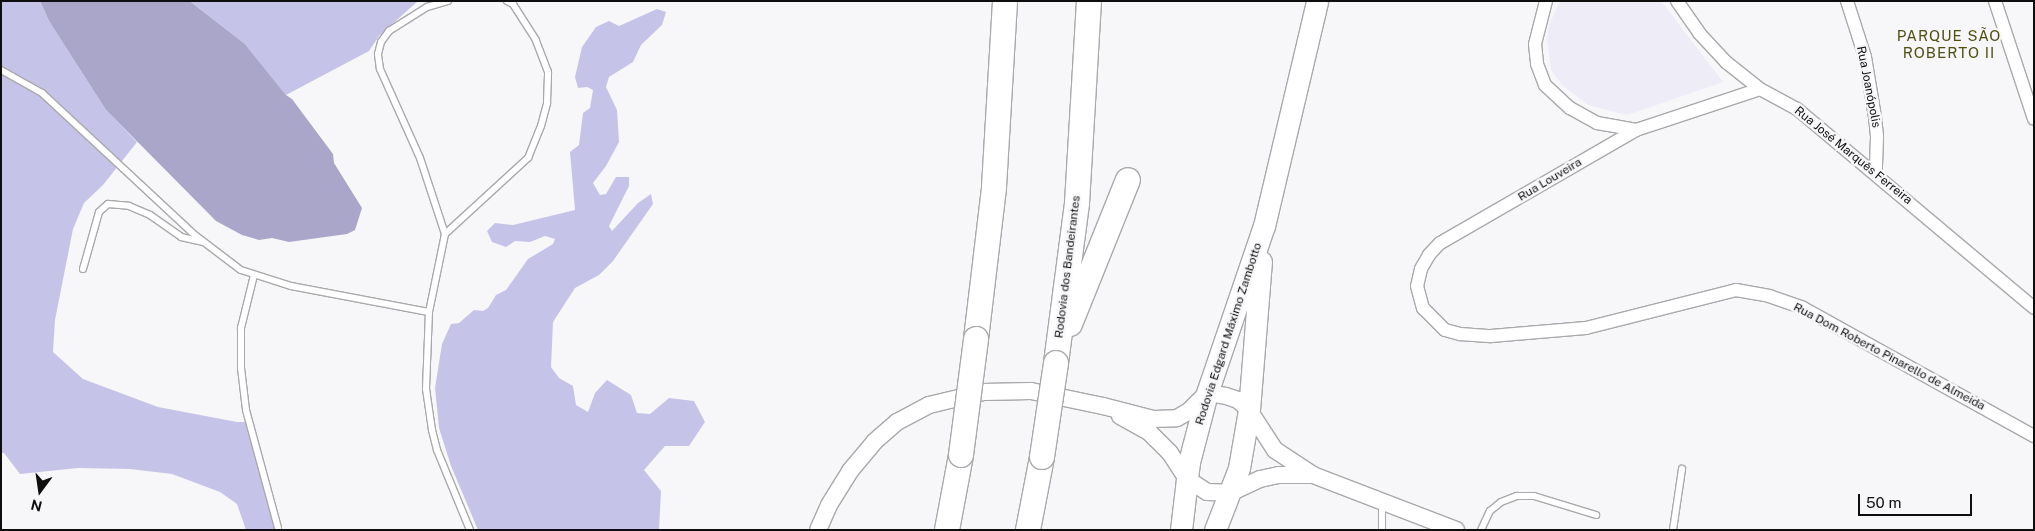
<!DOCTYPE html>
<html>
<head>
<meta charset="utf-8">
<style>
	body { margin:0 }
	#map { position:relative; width:2035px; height:531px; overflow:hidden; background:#f7f7fa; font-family:"Public Sans",sans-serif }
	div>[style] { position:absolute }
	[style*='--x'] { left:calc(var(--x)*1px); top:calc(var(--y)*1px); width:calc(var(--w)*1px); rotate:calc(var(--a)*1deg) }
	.built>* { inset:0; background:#edecf7 }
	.forest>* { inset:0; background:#c6c3e8 }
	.water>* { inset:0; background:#a9a6ca }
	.roads { filter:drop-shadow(1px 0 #a9a9ac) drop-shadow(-1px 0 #a9a9ac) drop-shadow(0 1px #a9a9ac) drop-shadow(0 -1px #a9a9ac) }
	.service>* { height:6px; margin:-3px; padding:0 3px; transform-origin:3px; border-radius:3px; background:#fff }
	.minor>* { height:12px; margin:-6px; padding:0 6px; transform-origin:6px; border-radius:6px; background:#fff }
	.tertiary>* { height:16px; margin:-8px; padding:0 8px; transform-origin:8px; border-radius:8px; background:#fff }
	.primary>* { height:21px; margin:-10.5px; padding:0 10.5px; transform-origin:10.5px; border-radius:10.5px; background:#fff }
	.motorway>* { height:24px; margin:-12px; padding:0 12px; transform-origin:12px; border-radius:12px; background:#fff }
	.bridges { filter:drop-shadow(1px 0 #a9a9ac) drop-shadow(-1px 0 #a9a9ac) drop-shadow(0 1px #a9a9ac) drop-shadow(0 -1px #a9a9ac) }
	.motorway-bridge>* { height:24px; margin:-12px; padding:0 12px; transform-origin:12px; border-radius:12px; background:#fff }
	span { translate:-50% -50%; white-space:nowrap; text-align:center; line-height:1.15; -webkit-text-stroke:4.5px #f7f7fa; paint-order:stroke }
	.street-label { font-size:12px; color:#0e0e0f }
	.quarter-label { font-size:15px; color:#4f4f11; letter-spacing:1px }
	.frame { position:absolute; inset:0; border:2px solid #0e0e0f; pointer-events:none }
	.north { position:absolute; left:15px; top:466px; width:50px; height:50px; -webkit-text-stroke:4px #f7f7fa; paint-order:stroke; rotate:194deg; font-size:14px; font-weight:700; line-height:20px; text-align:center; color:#0e0e0f }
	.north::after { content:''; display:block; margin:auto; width:18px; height:22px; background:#0e0e0f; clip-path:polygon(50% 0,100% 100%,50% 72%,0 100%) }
	.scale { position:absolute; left:1858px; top:494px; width:114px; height:22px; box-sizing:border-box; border:2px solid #0e0e0f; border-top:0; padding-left:6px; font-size:15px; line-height:18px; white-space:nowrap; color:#0e0e0f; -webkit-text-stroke:4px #f7f7fa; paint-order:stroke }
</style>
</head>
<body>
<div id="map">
	<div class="built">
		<i style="clip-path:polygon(1560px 1px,1661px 1px,1723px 82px,1627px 115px,1588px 105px,1562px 85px,1551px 70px,1547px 40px,1549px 25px)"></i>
	</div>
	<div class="forest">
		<i style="clip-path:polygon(1px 1px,40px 1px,49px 21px,106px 110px,137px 142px,103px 185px,84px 203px,73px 229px,55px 320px,53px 352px,83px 379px,158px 407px,237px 422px,248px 422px,276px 530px,246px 530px,237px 504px,220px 492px,172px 474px,130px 469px,78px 468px,20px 474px,4px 453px,1px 453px)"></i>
		<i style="clip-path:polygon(190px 1px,418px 1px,379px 36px,369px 51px,286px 95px,245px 44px)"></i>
		<i style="clip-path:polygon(657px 9px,666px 12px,662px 25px,641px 45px,633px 62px,609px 77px,606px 87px,617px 110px,619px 142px,606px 166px,593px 183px,600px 195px,606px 194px,616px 177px,629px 177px,629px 186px,609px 226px,612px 231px,638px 203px,651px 194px,653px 204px,613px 261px,599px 275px,575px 288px,553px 322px,551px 367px,559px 378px,573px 386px,576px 405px,588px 412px,595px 393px,607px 380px,631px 395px,637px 413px,650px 414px,669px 398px,694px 401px,705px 422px,689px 446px,665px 446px,644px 470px,661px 491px,659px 530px,478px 530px,451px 466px,439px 428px,435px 388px,442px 344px,451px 324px,459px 323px,474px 310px,483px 311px,488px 308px,496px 295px,506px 290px,528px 259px,553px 244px,555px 239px,545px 236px,530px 242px,515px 241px,506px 247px,492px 242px,487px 231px,495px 223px,513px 225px,575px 210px,570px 152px,579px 145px,583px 113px,590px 108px,593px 90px,587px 87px,578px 88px,575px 77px,582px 47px,596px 27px,609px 21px,619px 26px)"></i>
	</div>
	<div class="water">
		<i style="clip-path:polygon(40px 1px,191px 2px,245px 44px,286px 95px,292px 99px,333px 154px,334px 163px,362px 208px,355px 230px,347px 234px,289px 242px,272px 238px,259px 240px,242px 235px,216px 221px,106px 110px,49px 21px)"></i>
	</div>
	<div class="roads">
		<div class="service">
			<i style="--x:1;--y:70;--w:47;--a:29.3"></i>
			<i style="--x:42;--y:93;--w:210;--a:42.9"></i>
			<i style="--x:196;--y:236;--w:56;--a:37.1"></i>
			<i style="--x:241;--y:270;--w:52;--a:17.7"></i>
			<i style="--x:291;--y:286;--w:140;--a:10.7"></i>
			<i style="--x:445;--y:234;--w:80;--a:-108.2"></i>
			<i style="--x:420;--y:158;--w:98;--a:-114.2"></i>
			<i style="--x:380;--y:69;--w:15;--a:-98"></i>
			<i style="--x:378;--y:54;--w:12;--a:-76"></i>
			<i style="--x:381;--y:42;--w:14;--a:-54"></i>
			<i style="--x:389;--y:31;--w:45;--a:-32.3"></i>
			<i style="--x:427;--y:7;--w:22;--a:-16"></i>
			<i style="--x:83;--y:269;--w:59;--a:-74.3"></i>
			<i style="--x:99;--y:212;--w:12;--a:-42"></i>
			<i style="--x:108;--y:204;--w:21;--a:5"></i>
			<i style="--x:129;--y:206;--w:23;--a:23"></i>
			<i style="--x:150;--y:215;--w:38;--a:35"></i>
			<i style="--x:181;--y:237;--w:22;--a:13"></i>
			<i style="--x:254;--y:275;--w:55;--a:103.8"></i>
			<i style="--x:241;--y:328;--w:40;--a:90"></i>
			<i style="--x:241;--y:368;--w:42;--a:83.2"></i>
			<i style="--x:246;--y:410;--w:122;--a:74.8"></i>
			<i style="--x:470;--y:530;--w:87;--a:-112.4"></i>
			<i style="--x:437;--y:450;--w:21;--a:-104"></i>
			<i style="--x:432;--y:430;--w:41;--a:-98.3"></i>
			<i style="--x:426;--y:389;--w:77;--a:-87.8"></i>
			<i style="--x:429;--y:312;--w:80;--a:-78.4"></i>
			<i style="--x:445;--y:234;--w:113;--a:-42.5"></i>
			<i style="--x:528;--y:158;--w:35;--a:-68"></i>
			<i style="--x:541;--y:126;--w:24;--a:-75"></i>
			<i style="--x:547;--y:103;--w:31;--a:-88"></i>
			<i style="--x:548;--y:72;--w:34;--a:-111"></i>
			<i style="--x:536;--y:40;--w:43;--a:-122.6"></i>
			<i style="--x:513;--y:4;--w:7;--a:-153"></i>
			<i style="--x:1382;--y:530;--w:26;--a:-90"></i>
			<i style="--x:1481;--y:530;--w:21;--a:-65"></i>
			<i style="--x:1490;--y:511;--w:14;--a:-39"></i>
			<i style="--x:1501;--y:502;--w:17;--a:-21"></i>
			<i style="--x:1517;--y:496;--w:17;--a:0"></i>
			<i style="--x:1534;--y:496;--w:65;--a:17"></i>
			<i style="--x:1673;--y:530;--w:62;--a:-81.6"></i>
		</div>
		<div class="minor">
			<i style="--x:1546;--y:1;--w:44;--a:104.3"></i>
			<i style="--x:1535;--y:44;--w:20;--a:84"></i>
			<i style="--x:1537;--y:64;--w:22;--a:69"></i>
			<i style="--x:1545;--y:85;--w:34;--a:43"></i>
			<i style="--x:1570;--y:108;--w:31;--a:29"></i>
			<i style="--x:1597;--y:123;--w:40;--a:10"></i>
			<i style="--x:1677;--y:1;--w:39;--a:55"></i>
			<i style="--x:1699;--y:33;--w:40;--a:47"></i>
			<i style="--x:1726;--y:62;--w:43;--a:38.5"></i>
			<i style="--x:1760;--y:89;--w:42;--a:28.4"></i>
			<i style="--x:1797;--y:109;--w:309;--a:40"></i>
			<i style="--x:1847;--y:1;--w:59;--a:72.2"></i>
			<i style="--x:1865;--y:57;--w:61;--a:80.5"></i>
			<i style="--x:1875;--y:117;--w:20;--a:84"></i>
			<i style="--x:1877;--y:137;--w:37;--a:92"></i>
			<i style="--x:1995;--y:1;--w:124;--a:71.7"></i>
			<i style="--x:1760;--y:89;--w:131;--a:161.7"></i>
			<i style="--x:1636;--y:130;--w:226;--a:150"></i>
			<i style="--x:1440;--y:243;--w:16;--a:133"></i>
			<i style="--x:1429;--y:255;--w:16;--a:120"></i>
			<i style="--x:1421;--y:269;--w:17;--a:103"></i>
			<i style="--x:1417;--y:286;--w:23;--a:75"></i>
			<i style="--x:1423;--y:308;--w:31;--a:45"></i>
			<i style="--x:1445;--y:330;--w:16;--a:15"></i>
			<i style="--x:1460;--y:334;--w:31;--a:4"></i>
			<i style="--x:1491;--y:336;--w:95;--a:-4.8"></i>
			<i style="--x:1586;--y:328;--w:155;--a:-14.2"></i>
			<i style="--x:1736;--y:290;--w:34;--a:10"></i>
			<i style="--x:1769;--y:296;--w:36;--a:19"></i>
			<i style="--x:1803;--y:308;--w:264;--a:29"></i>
		</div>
		<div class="tertiary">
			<i style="--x:1120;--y:416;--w:33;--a:29"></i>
			<i style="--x:1149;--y:432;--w:30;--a:45"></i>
			<i style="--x:1170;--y:453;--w:31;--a:57"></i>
			<i style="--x:1187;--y:479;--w:24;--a:33"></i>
			<i style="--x:1207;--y:492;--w:23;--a:2"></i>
			<i style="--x:1230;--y:493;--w:33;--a:-25"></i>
			<i style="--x:1260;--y:479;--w:19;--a:-12"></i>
			<i style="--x:1279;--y:475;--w:34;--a:0"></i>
			<i style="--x:818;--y:530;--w:27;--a:-66"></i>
			<i style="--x:829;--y:505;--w:40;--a:-58"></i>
			<i style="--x:850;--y:471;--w:38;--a:-50"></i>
			<i style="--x:874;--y:442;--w:30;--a:-41"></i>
			<i style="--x:897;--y:422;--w:36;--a:-28"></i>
			<i style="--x:929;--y:405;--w:56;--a:-13.5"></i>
			<i style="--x:983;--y:392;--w:48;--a:-1.2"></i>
			<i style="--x:1031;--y:391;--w:74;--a:11.8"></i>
			<i style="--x:1103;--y:406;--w:52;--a:14.6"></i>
			<i style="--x:1153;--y:419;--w:24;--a:-2"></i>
			<i style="--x:1177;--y:418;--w:14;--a:-30"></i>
			<i style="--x:1189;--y:411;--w:25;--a:-45"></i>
			<i style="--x:1207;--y:393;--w:19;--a:9"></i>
			<i style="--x:1226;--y:396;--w:13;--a:18"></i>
			<i style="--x:1238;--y:400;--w:15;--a:42"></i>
			<i style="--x:1249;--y:410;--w:48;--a:57"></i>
			<i style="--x:1275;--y:450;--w:45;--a:33.3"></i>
			<i style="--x:1313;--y:475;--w:153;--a:21"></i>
		</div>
		<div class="primary">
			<i style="--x:1181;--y:530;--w:68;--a:-83.3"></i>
			<i style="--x:1189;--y:462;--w:71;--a:-75.4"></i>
			<i style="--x:1207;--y:393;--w:176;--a:-71.2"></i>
			<i style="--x:1264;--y:226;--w:231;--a:-76.7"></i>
			<i style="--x:1215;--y:530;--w:66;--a:-68.8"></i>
			<i style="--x:1239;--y:468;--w:59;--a:-80.2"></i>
			<i style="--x:1249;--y:410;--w:149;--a:-85.4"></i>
		</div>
		<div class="motorway">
			<i style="--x:1070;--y:324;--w:155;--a:-68.1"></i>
			<i style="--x:976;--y:339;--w:153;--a:-83.2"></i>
			<i style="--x:994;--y:187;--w:186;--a:-86.6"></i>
			<i style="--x:1056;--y:363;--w:161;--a:-82.5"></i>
			<i style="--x:1077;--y:203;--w:202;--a:-86.6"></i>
			<i style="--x:947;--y:530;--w:76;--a:-79.4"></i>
			<i style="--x:1028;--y:530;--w:74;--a:-79.1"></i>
		</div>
	</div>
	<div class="bridges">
		<div class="motorway-bridge">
			<i style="--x:961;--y:455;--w:117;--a:-82.6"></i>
			<i style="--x:1042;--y:457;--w:95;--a:-81.5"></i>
		</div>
	</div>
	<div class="street-label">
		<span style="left:1868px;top:87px;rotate:79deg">Rua Joanópolis</span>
		<span style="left:1853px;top:156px;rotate:39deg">Rua José Marquês Ferreira</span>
		<span style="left:1550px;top:180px;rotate:-31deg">Rua Louveira</span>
		<span style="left:1068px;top:267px;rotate:-83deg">Rodovia dos Bandeirantes</span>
		<span style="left:1229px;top:334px;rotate:-72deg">Rodovia Edgard Máximo Zambotto</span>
		<span style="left:1889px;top:357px;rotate:28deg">Rua Dom Roberto Pinarello de Almeida</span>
	</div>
	<div class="quarter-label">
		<span style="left:1949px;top:44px">PARQUE SÃO<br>ROBERTO II</span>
	</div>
	<div class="frame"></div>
	<div class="north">N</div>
	<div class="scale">50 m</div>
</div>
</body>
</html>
